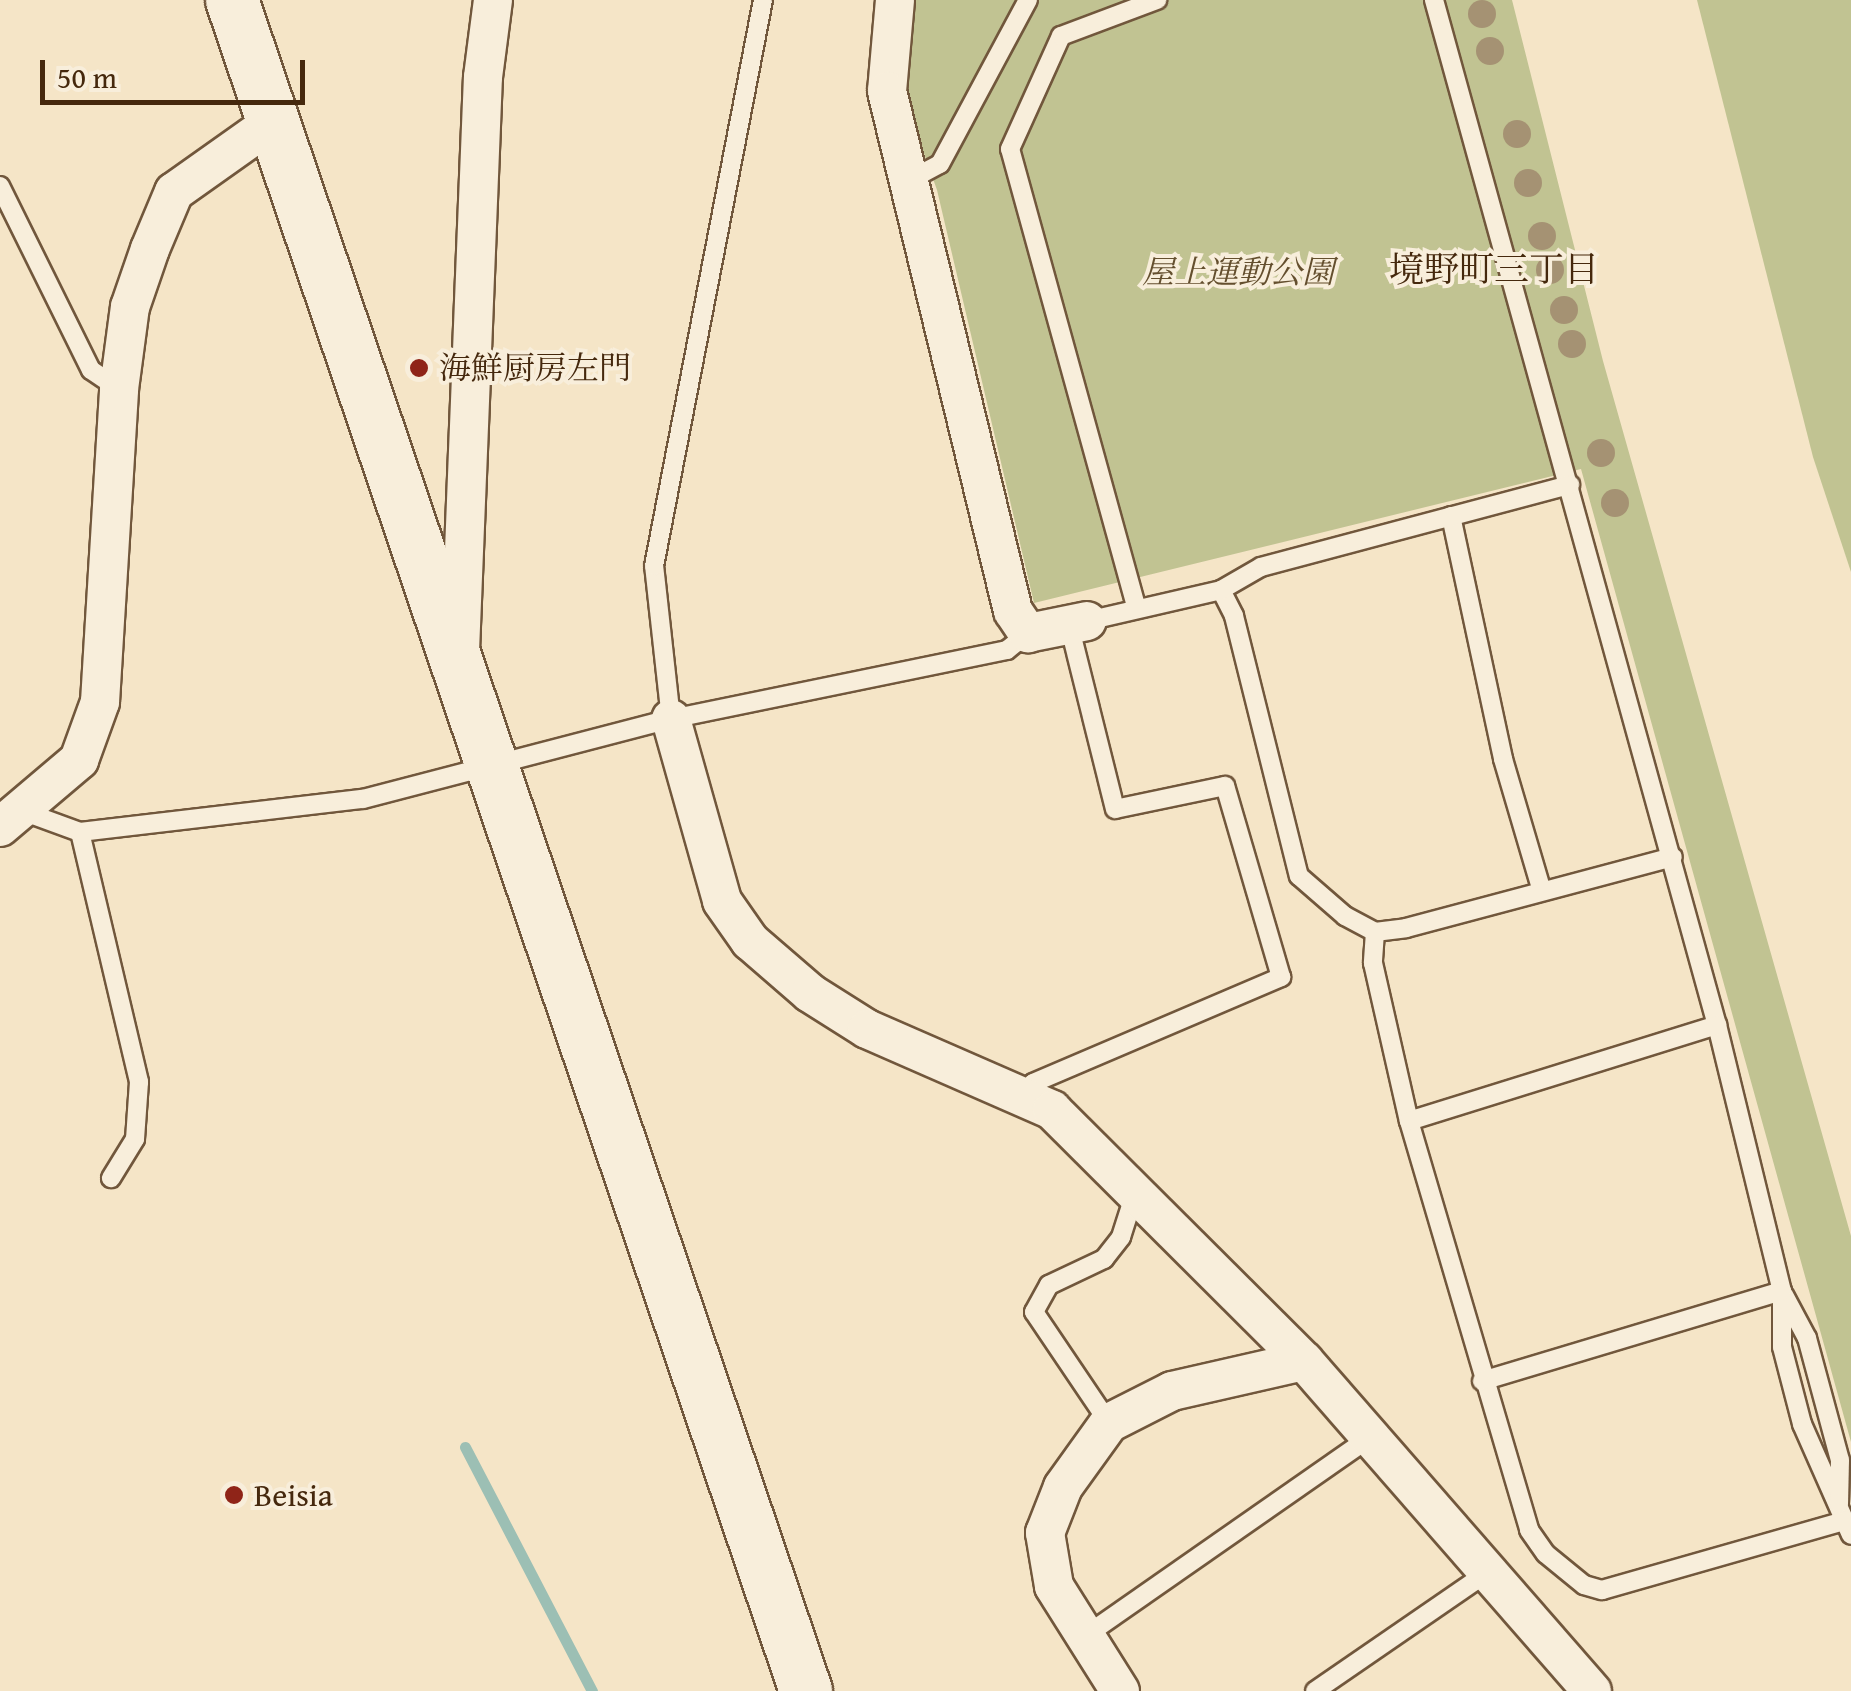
<!DOCTYPE html>
<html>
<head>
<meta charset="utf-8">
<style>
	body { margin:0 }
	#map { position:relative; width:1851px; height:1691px; overflow:hidden; background:#f5e5c7; font-family:"Gentium Book Plus","Noto Serif JP",serif }
	div>[style] { position:absolute }
	[style*='--x'] { left:calc(var(--x)*1px); top:calc(var(--y)*1px); width:calc(var(--w)*1px); rotate:calc(var(--a)*1deg) }
	.green>* { inset:0; background:#c1c392 }
	.stream>* { height:11px; margin:-5.5px; padding:0 5.5px; transform-origin:5.5px; border-radius:5.5px; background:#9cbfb4 }
	.roads { filter:drop-shadow(2px 0 #71573c) drop-shadow(-2px 0 #71573c) drop-shadow(0 2px #71573c) drop-shadow(0 -2px #71573c) }
	.lane>* { height:18px; margin:-9px; padding:0 9px; transform-origin:9px; border-radius:9px; background:#f8eedb }
	.street>* { height:38px; margin:-19px; padding:0 19px; transform-origin:19px; border-radius:19px; background:#f8eedb }
	.secondary>* { height:52px; margin:-26px; padding:0 26px; transform-origin:26px; border-radius:26px; background:#f8eedb }
	.trees>* { width:28px; height:28px; margin:-14px; border-radius:50%; background:#a59273 }
	.dots>* { width:28px; height:28px; translate:-50% -50%; box-sizing:border-box; border:5px solid #f8eedb; border-radius:50% }
	span { translate:-50% -50%; white-space:nowrap; text-align:center; line-height:1.15; -webkit-text-stroke:8px #f8eedb; paint-order:stroke }
	.park-label { font-size:32px; color:#644f2e; font-style:italic }
	.poi-label { font-size:32px; color:#45280d }
	.left { translate:0 -50%; text-align:left }
	.neighbourhood-label { font-size:35px; color:#45280d }
	.scale { position:absolute; left:40px; top:60px; width:265px; height:45px; box-sizing:border-box; border:5px solid #45280d; border-top:0; padding-left:12px; font-size:30px; line-height:35px; white-space:nowrap; color:#45280d; -webkit-text-stroke:8px #f8eedb; paint-order:stroke }
</style>
</head>
<body>
<div id="map">
	<div class="green">
		<i style="clip-path:polygon(911px 0,1512px 0,1603px 361px,1851px 1236px,1851px 1442px,1581px 469px,1034px 603px,937px 190px,901px 89px)"></i>
		<i style="clip-path:polygon(1697px 0,1851px 0,1851px 572px,1813px 457px)"></i>
	</div>
	<div class="stream">
		<i style="--x:465;--y:1447;--w:275;--a:62.5"></i>
	</div>
	<div class="roads">
		<div class="lane">
			<i style="--x:1434;--y:0;--w:1063;--a:74.57"></i>
			<i style="--x:1717;--y:1025;--w:274;--a:76.3"></i>
			<i style="--x:1782;--y:1291;--w:56;--a:90"></i>
			<i style="--x:1782;--y:1347;--w:80;--a:75.4"></i>
			<i style="--x:1802;--y:1424;--w:121;--a:66.2"></i>
			<i style="--x:906;--y:182;--w:38;--a:-28"></i>
			<i style="--x:940;--y:164;--w:186;--a:-61.8"></i>
			<i style="--x:0;--y:186;--w:205;--a:63.7"></i>
			<i style="--x:91;--y:370;--w:34;--a:34"></i>
			<i style="--x:1451;--y:516;--w:249;--a:77.9"></i>
			<i style="--x:1503;--y:759;--w:134;--a:73.6"></i>
			<i style="--x:1221;--y:590;--w:29;--a:63"></i>
			<i style="--x:1234;--y:616;--w:268;--a:76"></i>
			<i style="--x:1299;--y:876;--w:61;--a:41"></i>
			<i style="--x:1345;--y:916;--w:34;--a:28"></i>
			<i style="--x:1375;--y:932;--w:31;--a:-7"></i>
			<i style="--x:1406;--y:928;--w:276;--a:-14.9"></i>
			<i style="--x:1136;--y:606;--w:474;--a:-105.4"></i>
			<i style="--x:1010;--y:149;--w:124;--a:-65.7"></i>
			<i style="--x:1061;--y:36;--w:103;--a:-20.6"></i>
			<i style="--x:1087;--y:621;--w:138;--a:-13"></i>
			<i style="--x:1221;--y:590;--w:46;--a:-29.9"></i>
			<i style="--x:1261;--y:567;--w:320;--a:-14.9"></i>
			<i style="--x:671;--y:719;--w:154;--a:-96.3"></i>
			<i style="--x:654;--y:566;--w:576;--a:-79.1"></i>
			<i style="--x:25;--y:812;--w:59;--a:20"></i>
			<i style="--x:80;--y:832;--w:285;--a:-6.7"></i>
			<i style="--x:363;--y:799;--w:318;--a:-14.6"></i>
			<i style="--x:671;--y:719;--w:343;--a:-11.6"></i>
			<i style="--x:1007;--y:650;--w:27;--a:-39"></i>
			<i style="--x:80;--y:832;--w:257;--a:76.7"></i>
			<i style="--x:139;--y:1082;--w:57;--a:94"></i>
			<i style="--x:135;--y:1139;--w:46;--a:121.6"></i>
			<i style="--x:1375;--y:932;--w:31;--a:94"></i>
			<i style="--x:1373;--y:963;--w:162;--a:77.2"></i>
			<i style="--x:1409;--y:1121;--w:426;--a:73.6"></i>
			<i style="--x:1529;--y:1530;--w:29;--a:55"></i>
			<i style="--x:1546;--y:1554;--w:49;--a:39.2"></i>
			<i style="--x:1584;--y:1585;--w:19;--a:16"></i>
			<i style="--x:1602;--y:1590;--w:253;--a:-15.9"></i>
			<i style="--x:1023;--y:1097;--w:17;--a:-54"></i>
			<i style="--x:1033;--y:1083;--w:270;--a:-23.1"></i>
			<i style="--x:1281;--y:977;--w:199;--a:-106.3"></i>
			<i style="--x:1225;--y:786;--w:112;--a:168.2"></i>
			<i style="--x:1115;--y:809;--w:191;--a:-104"></i>
			<i style="--x:1409;--y:1121;--w:323;--a:-17.3"></i>
			<i style="--x:1784;--y:1295;--w:49;--a:61.9"></i>
			<i style="--x:1807;--y:1338;--w:126;--a:74.9"></i>
			<i style="--x:1840;--y:1460;--w:44;--a:91.3"></i>
			<i style="--x:1482;--y:1381;--w:313;--a:-16.7"></i>
			<i style="--x:1109;--y:1423;--w:134;--a:-124"></i>
			<i style="--x:1034;--y:1312;--w:31;--a:-61"></i>
			<i style="--x:1049;--y:1285;--w:61;--a:-25.3"></i>
			<i style="--x:1104;--y:1259;--w:28;--a:-52"></i>
			<i style="--x:1121;--y:1237;--w:46;--a:-72.3"></i>
			<i style="--x:1088;--y:1634;--w:348;--a:-34.9"></i>
			<i style="--x:1315;--y:1691;--w:210;--a:-34.5"></i>
		</div>
		<div class="street">
			<i style="--x:895;--y:0;--w:91;--a:95"></i>
			<i style="--x:887;--y:91;--w:535;--a:76.38"></i>
			<i style="--x:1013;--y:611;--w:27;--a:56"></i>
			<i style="--x:1028;--y:633;--w:60;--a:-11.5"></i>
			<i style="--x:460;--y:651;--w:574;--a:-87.71"></i>
			<i style="--x:483;--y:77;--w:78;--a:-82.6"></i>
			<i style="--x:671;--y:719;--w:189;--a:74.3"></i>
			<i style="--x:722;--y:901;--w:49;--a:55"></i>
			<i style="--x:750;--y:941;--w:79;--a:40.9"></i>
			<i style="--x:810;--y:993;--w:67;--a:32.3"></i>
			<i style="--x:867;--y:1029;--w:202;--a:23.6"></i>
			<i style="--x:1052;--y:1110;--w:356;--a:44.9"></i>
			<i style="--x:1304;--y:1361;--w:438;--a:48.9"></i>
			<i style="--x:0;--y:827;--w:104;--a:-40.3"></i>
			<i style="--x:79;--y:760;--w:62;--a:-70.1"></i>
			<i style="--x:100;--y:702;--w:314;--a:-86.5"></i>
			<i style="--x:119;--y:389;--w:83;--a:-82.4"></i>
			<i style="--x:130;--y:307;--w:61;--a:-71"></i>
			<i style="--x:150;--y:249;--w:62;--a:-67.2"></i>
			<i style="--x:174;--y:192;--w:121;--a:-35.3"></i>
			<i style="--x:1120;--y:1691;--w:124;--a:-122.2"></i>
			<i style="--x:1054;--y:1586;--w:54;--a:-99.6"></i>
			<i style="--x:1045;--y:1533;--w:49;--a:-68.6"></i>
			<i style="--x:1063;--y:1487;--w:79;--a:-54.3"></i>
			<i style="--x:1109;--y:1423;--w:71;--a:-26.9"></i>
			<i style="--x:1172;--y:1391;--w:135;--a:-12.8"></i>
		</div>
		<div class="secondary">
			<i style="--x:232;--y:0;--w:1786;--a:71.25"></i>
		</div>
	</div>
	<div class="trees">
		<i style="left:1482px;top:14px"></i>
		<i style="left:1490px;top:51px"></i>
		<i style="left:1517px;top:134px"></i>
		<i style="left:1528px;top:183px"></i>
		<i style="left:1542px;top:236px"></i>
		<i style="left:1550px;top:270px"></i>
		<i style="left:1564px;top:310px"></i>
		<i style="left:1572px;top:344px"></i>
		<i style="left:1601px;top:453px"></i>
		<i style="left:1615px;top:503px"></i>
	</div>
	<div class="dots">
		<i style="left:419px;top:368px;background:#8f2418"></i>
		<i style="left:234px;top:1495px;background:#8f2418"></i>
	</div>
	<div class="park-label">
		<span style="left:1238px;top:272px">屋上運動公園</span>
	</div>
	<div class="poi-label">
		<span class="left" style="left:439px;top:368px">海鮮厨房左門</span>
		<span class="left" style="left:254px;top:1495px">Beisia</span>
	</div>
	<div class="neighbourhood-label">
		<span style="left:1494px;top:269px">境野町三丁目</span>
	</div>
	<div class="scale">50 m</div>
</div>
</body>
</html>
